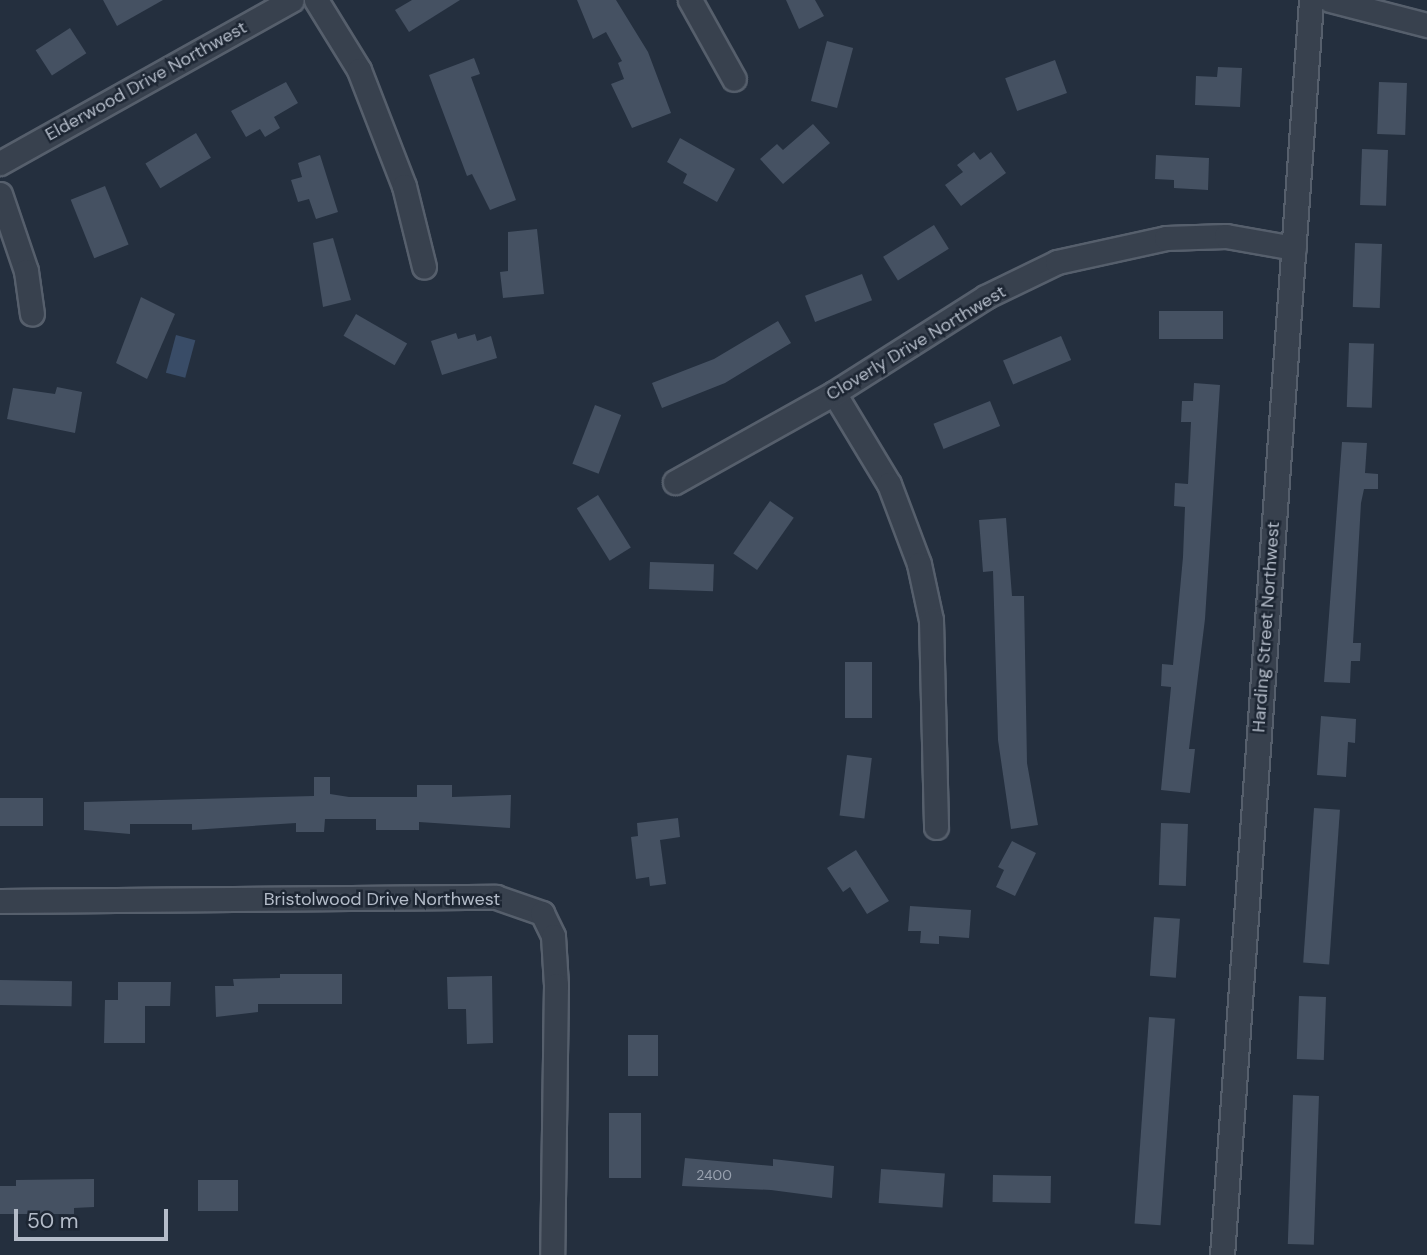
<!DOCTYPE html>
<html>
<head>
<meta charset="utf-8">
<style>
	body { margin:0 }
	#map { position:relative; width:1427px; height:1255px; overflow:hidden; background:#242f3e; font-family:"DM Sans",sans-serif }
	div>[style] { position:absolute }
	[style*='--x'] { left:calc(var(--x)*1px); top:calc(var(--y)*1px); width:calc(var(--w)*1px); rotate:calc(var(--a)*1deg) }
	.water>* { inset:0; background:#394c67; transform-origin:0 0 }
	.building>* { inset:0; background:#455162; transform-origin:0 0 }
	.roads { filter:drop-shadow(2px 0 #565f6c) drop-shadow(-2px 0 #565f6c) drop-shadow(0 2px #565f6c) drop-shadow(0 -2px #565f6c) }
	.minor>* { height:23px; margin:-11.5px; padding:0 11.5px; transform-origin:11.5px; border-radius:11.5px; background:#38414e }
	span { translate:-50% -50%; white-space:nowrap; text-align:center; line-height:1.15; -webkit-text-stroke:5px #1d2633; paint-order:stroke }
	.number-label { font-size:14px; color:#98a1af }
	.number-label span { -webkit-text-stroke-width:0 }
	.street-label { font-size:18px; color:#b4bcc9 }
	.scale { position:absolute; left:14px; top:1209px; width:154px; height:32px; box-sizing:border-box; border:4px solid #b4bcc9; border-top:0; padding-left:9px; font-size:21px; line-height:24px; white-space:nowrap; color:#b4bcc9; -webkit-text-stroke:5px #1d2633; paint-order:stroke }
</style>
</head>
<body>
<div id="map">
	<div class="water">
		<i style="left:176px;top:335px;width:20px;height:39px;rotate:15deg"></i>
	</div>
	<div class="building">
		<i style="clip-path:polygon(103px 0,163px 0,117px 26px)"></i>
		<i style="clip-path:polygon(412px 0,460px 0,409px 32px,395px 10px)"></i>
		<i style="clip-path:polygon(577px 0,616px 0,648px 52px,671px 113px,632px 128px,611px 84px,624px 79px,618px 63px,622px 61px,606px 32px,593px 39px)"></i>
		<i style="clip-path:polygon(786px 0,815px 0,824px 16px,799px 29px)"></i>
		<i style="left:70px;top:28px;width:30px;height:41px;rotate:57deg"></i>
		<i style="left:827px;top:41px;width:27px;height:62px;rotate:15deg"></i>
		<i style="clip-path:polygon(474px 58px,480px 74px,471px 77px,516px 200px,490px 210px,472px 174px,467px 176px,429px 75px)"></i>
		<i style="left:1055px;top:60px;width:35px;height:53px;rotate:70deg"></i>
		<i style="clip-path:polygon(1218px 67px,1242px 68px,1240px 107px,1195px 105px,1196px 76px,1217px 77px)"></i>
		<i style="clip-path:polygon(286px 82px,298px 103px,274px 117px,280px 128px,265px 137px,260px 129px,246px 137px,231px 111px)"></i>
		<i style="left:1379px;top:82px;width:28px;height:52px;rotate:2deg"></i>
		<i style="clip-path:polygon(813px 124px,830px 143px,783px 184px,760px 159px,777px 144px,783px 150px)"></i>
		<i style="left:196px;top:133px;width:29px;height:59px;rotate:59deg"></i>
		<i style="clip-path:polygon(680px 138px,735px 169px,717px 202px,683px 183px,687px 174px,667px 162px)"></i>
		<i style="left:1362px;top:149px;width:26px;height:56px;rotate:2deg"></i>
		<i style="clip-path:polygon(974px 152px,980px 160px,991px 152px,1006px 173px,961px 206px,945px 185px,963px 172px,957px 165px)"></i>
		<i style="clip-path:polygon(320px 155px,338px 212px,316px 219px,309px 199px,298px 202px,291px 180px,302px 177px,298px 163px)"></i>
		<i style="clip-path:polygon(1156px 155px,1209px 158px,1208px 190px,1174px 188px,1174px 180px,1155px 179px)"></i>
		<i style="left:105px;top:186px;width:63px;height:37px;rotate:68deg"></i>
		<i style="left:934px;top:225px;width:28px;height:60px;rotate:58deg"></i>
		<i style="clip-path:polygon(537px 229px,544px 294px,503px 298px,500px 272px,508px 271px,508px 232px)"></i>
		<i style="clip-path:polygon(333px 238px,351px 300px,323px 307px,313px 243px)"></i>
		<i style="left:1355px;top:243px;width:27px;height:64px;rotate:2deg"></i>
		<i style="left:862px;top:274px;width:28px;height:61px;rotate:69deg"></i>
		<i style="clip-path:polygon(141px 297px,175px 314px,147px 379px,116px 363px)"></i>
		<i style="left:1223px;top:311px;width:28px;height:64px;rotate:90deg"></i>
		<i style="left:356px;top:314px;width:59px;height:25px;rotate:30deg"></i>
		<i style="clip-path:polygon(778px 321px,791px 343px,725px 383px,662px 408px,652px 383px,714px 359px)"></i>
		<i style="clip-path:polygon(456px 333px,458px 339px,475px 334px,477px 341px,491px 336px,497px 358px,442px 375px,431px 341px)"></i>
		<i style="left:1061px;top:336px;width:26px;height:63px;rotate:67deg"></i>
		<i style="left:1349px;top:343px;width:25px;height:64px;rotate:2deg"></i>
		<i style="clip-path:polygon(1194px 383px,1220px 385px,1205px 619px,1189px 749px,1195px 749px,1190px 793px,1161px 790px,1171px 687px,1161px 686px,1162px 664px,1173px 665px,1183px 557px,1185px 507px,1174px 506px,1175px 483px,1188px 484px,1191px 422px,1181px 422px,1182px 401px,1193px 401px)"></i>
		<i style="clip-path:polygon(57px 387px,82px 392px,75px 433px,7px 419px,13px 388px,55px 394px)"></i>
		<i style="left:990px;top:401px;width:27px;height:61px;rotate:68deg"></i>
		<i style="left:595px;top:405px;width:28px;height:63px;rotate:21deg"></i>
		<i style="clip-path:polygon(1342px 442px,1367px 443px,1365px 473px,1378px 474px,1378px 489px,1364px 489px,1361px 503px,1353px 643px,1361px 643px,1360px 661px,1351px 661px,1350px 683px,1324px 682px)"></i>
		<i style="left:598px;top:495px;width:62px;height:25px;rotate:58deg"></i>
		<i style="left:770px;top:501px;width:29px;height:64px;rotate:35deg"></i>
		<i style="clip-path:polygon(1006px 518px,1012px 596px,1024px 596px,1027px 763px,1038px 825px,1011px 829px,998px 740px,993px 571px,983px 572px,979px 520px)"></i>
		<i style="left:650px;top:562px;width:64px;height:27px;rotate:2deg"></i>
		<i style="left:845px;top:662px;width:27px;height:56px"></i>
		<i style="clip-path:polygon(1321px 716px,1356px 719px,1355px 743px,1348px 742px,1346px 777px,1317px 775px)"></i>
		<i style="left:847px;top:755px;width:25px;height:61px;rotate:7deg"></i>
		<i style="clip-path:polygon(314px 777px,330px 777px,330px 794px,349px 797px,417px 797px,417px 785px,452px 785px,452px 797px,511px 795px,510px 828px,419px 822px,419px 830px,376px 830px,376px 819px,325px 819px,324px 832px,296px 832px,296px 823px,192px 830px,192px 824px,130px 824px,130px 834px,84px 830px,84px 802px,314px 796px)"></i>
		<i style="left:0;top:798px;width:43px;height:28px"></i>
		<i style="left:1314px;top:808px;width:26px;height:155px;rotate:4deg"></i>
		<i style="clip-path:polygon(678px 818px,680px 837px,660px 840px,666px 884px,650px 886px,649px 877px,636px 879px,631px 837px,638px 836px,637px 823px)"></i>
		<i style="left:1161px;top:823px;width:27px;height:62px;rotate:2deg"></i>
		<i style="clip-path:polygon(1012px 841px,1036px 853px,1015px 896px,996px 887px,1004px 870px,998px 867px)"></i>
		<i style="clip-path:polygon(856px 850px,889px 901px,867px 914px,850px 887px,843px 892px,827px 868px)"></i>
		<i style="clip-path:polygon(910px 906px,971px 910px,969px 938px,939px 936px,939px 944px,920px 943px,921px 931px,908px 931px)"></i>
		<i style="left:1154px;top:917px;width:26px;height:59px;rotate:4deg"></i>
		<i style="clip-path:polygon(280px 974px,342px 974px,342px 1004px,258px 1004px,258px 1012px,216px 1017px,215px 986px,234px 986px,233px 979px,280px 978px)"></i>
		<i style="clip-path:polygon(492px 976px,493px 1043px,467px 1044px,466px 1009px,448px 1009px,447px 977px)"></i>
		<i style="left:0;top:980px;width:72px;height:25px;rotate:1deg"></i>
		<i style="clip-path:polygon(118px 982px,171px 982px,170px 1006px,145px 1006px,145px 1043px,104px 1043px,105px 1000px,118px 1000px)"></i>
		<i style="left:1299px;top:996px;width:27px;height:63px;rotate:2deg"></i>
		<i style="left:1149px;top:1017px;width:26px;height:207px;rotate:4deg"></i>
		<i style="left:628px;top:1035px;width:30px;height:41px"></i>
		<i style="left:1293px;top:1095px;width:26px;height:149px;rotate:2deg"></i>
		<i style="left:609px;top:1113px;width:32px;height:65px"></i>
		<i style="clip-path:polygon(685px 1158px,773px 1166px,773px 1159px,834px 1166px,832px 1198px,771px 1190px,682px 1186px)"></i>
		<i style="left:881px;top:1169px;width:64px;height:34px;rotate:4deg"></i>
		<i style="left:993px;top:1175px;width:58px;height:27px;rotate:1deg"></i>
		<i style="clip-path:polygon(94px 1179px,94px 1207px,74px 1208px,74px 1214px,0 1214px,0 1186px,16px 1186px,16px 1180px)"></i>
		<i style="left:198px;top:1180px;width:40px;height:31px"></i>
	</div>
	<div class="roads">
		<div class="minor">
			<i style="--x:316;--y:0;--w:82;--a:58.4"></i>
			<i style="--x:359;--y:70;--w:124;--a:68.8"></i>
			<i style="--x:404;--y:186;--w:83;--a:76.1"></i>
			<i style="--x:690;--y:0;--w:90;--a:60.9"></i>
			<i style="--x:1330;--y:0;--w:100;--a:14.5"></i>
			<i style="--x:0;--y:163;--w:334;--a:-29.2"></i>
			<i style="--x:0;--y:194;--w:81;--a:71.3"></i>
			<i style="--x:26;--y:271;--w:43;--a:82.1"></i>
			<i style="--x:834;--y:393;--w:106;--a:58.9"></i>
			<i style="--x:889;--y:484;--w:85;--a:69.4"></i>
			<i style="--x:919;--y:564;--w:57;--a:77.9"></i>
			<i style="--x:931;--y:620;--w:207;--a:88.6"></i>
			<i style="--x:675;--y:482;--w:182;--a:-29.2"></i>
			<i style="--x:834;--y:393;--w:179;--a:-32.4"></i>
			<i style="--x:985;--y:297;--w:80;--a:-25.9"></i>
			<i style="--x:1057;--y:262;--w:112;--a:-12.4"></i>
			<i style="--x:1166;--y:238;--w:60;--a:-1.9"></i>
			<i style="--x:1226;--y:236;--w:69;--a:10"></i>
			<i style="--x:0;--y:901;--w:496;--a:-0.5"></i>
			<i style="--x:496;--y:897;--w:49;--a:19.2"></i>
			<i style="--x:542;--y:913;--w:25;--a:64"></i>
			<i style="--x:553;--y:936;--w:49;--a:86.5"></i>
			<i style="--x:556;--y:985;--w:270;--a:90.8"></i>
			<i style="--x:1222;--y:1255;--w:1258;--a:-85.94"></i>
		</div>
	</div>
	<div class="number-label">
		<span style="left:714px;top:1175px">2400</span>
	</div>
	<div class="street-label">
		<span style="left:146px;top:81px;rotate:-29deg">Elderwood Drive Northwest</span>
		<span style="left:916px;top:343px;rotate:-31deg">Cloverly Drive Northwest</span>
		<span style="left:1266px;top:627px;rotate:-86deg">Harding Street Northwest</span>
		<span style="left:382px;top:899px">Bristolwood Drive Northwest</span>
	</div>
	<div class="scale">50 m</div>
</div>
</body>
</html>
